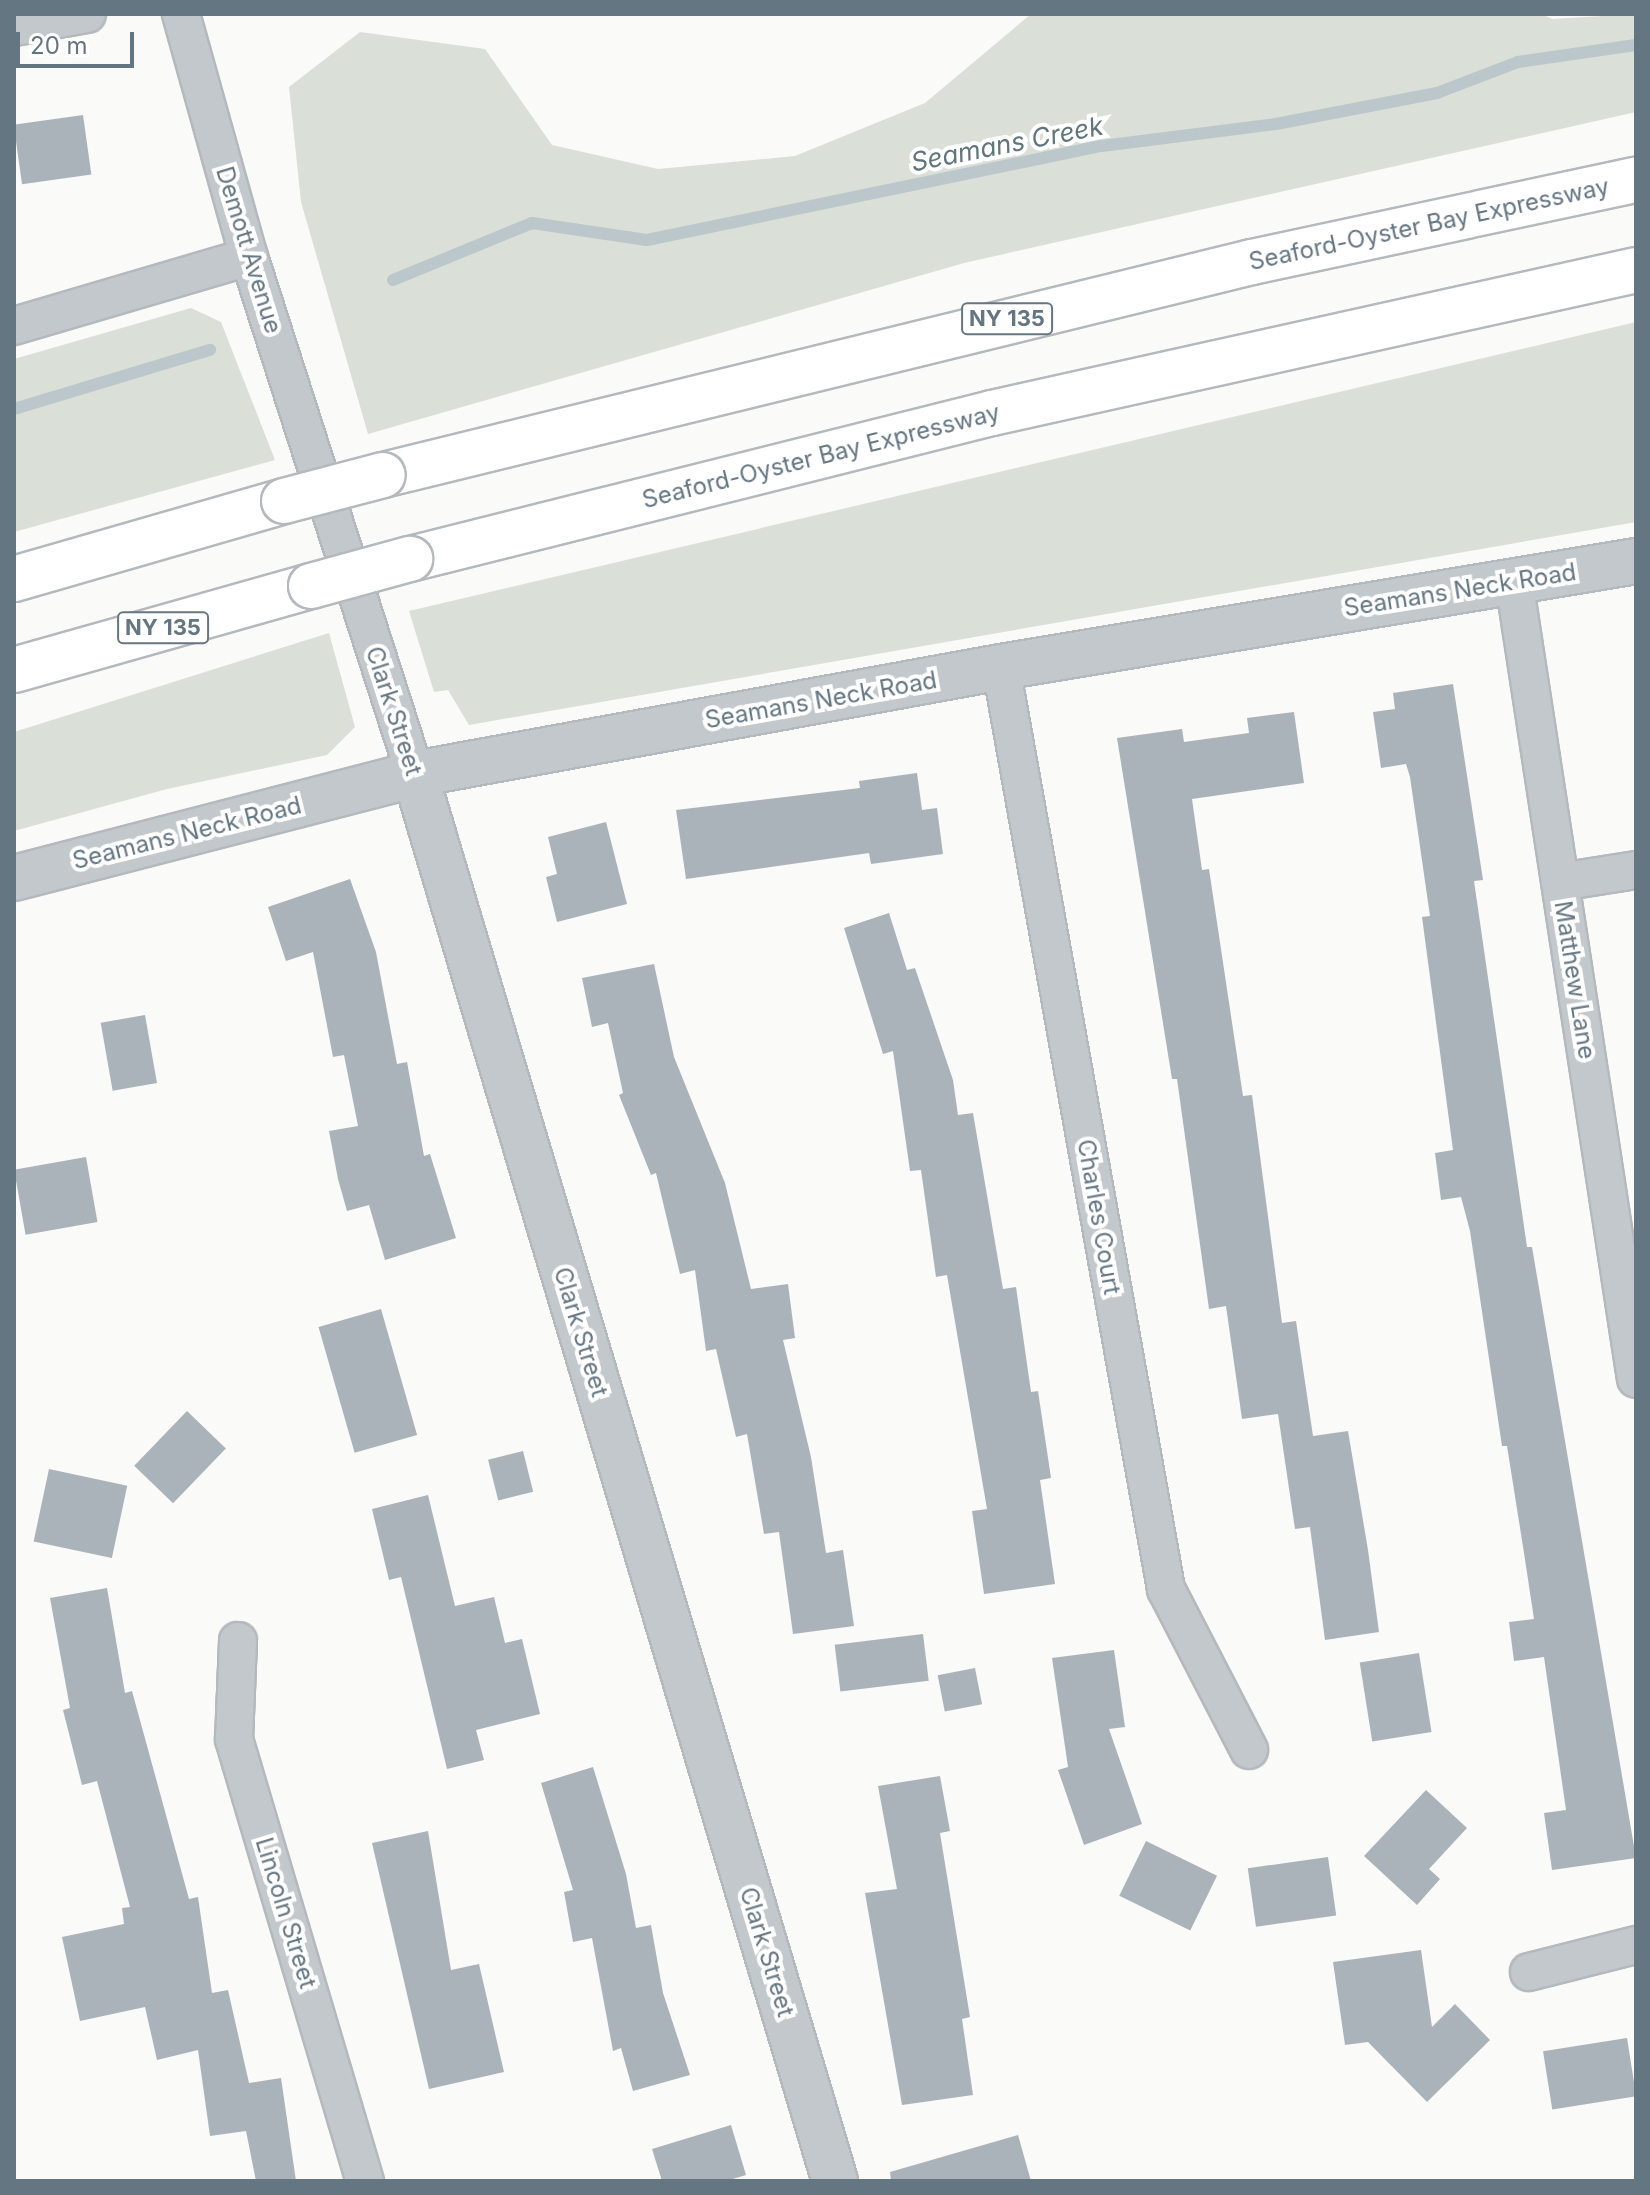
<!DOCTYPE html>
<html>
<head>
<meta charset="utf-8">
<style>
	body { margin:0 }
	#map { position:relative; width:1650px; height:2195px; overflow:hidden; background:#fafaf8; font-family:Inter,sans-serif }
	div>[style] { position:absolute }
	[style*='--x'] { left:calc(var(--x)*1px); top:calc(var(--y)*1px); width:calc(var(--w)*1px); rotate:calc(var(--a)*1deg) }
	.green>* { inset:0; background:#dadfd7 }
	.stream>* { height:12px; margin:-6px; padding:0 6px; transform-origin:6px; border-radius:6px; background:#bbc7cb }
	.building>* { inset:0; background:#aab3b9; transform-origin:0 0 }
	.roads { filter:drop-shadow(2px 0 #b4b9bd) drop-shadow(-2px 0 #b4b9bd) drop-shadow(0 2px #b4b9bd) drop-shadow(0 -2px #b4b9bd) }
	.minor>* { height:36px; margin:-18px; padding:0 18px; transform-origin:18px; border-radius:18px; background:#c3c8cc }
	.tertiary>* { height:44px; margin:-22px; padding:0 22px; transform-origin:22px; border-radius:22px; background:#c3c8cc }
	.motorway>* { height:44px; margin:-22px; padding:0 22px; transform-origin:22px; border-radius:22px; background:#fff }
	.bridges { filter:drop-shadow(2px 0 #b4b9bd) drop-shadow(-2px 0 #b4b9bd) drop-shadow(0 2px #b4b9bd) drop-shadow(0 -2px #b4b9bd) }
	.motorway-bridge>* { height:44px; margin:-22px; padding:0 22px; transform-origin:22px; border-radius:22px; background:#fff }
	span { translate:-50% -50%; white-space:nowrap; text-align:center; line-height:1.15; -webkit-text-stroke:8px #fff; paint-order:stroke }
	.shield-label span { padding:2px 6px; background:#fff; border:2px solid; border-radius:6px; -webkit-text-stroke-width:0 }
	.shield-label { font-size:22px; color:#657683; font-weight:700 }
	.street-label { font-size:24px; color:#657683 }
	.water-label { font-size:26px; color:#60757c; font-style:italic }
	.frame { position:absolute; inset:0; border:16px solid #657683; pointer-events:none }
	.scale { position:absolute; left:16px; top:32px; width:118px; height:36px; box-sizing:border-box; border:4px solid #657683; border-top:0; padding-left:10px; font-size:24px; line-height:28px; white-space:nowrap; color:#657683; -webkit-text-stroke:6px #fff; paint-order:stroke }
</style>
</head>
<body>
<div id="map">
	<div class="green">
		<i style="clip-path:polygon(1031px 14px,1542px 14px,1552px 19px,1636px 14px,1636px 112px,964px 263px,368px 434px,301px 202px,289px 87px,360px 32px,485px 49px,552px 145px,658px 169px,795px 156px,925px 103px)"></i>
		<i style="clip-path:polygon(191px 308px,221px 322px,275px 460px,14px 532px,14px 359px)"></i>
		<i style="clip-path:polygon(1636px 322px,1636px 522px,469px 725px,448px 690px,434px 692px,409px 611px)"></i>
		<i style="clip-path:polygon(329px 633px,355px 727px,327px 755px,167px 789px,14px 831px,14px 732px)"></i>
	</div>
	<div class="stream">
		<i style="--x:393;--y:280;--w:150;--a:-22.3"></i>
		<i style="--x:532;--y:223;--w:116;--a:8.4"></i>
		<i style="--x:647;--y:240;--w:465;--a:-11.7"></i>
		<i style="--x:1102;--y:146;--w:175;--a:-7.2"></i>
		<i style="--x:1276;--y:124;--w:164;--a:-10.9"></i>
		<i style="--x:1437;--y:93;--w:87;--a:-20.9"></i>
		<i style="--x:1518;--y:62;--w:119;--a:-8.2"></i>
		<i style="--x:14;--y:409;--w:205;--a:-16.8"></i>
	</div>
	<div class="building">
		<i style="left:83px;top:115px;width:60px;height:70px;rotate:82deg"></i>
		<i style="clip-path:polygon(1453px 684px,1483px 880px,1474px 881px,1527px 1247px,1532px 1247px,1636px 1858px,1552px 1870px,1544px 1813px,1566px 1810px,1544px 1657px,1514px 1661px,1509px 1622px,1534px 1619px,1524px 1553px,1507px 1446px,1502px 1446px,1470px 1231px,1461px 1197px,1441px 1200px,1435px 1153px,1453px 1150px,1422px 917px,1430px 916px,1410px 777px,1406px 764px,1381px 768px,1373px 712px,1395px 709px,1393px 693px)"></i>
		<i style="clip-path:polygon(1294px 712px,1304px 783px,1192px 799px,1202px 870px,1209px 869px,1243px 1096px,1252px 1095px,1282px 1323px,1296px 1321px,1313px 1436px,1348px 1431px,1368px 1550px,1379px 1632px,1325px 1640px,1310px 1527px,1295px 1529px,1278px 1414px,1242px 1419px,1226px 1306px,1209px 1309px,1177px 1079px,1172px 1079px,1117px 738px,1182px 729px,1184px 742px,1249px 733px,1247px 718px)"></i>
		<i style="clip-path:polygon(917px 773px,922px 810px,937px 808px,943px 854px,871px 864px,869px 853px,686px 879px,676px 810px,860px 788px,859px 781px)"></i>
		<i style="clip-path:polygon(606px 822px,627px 904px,557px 922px,546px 877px,557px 874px,548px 837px)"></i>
		<i style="clip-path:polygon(350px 879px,376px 952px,397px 1064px,407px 1062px,424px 1156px,430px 1154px,456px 1238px,385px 1260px,369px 1205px,347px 1211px,338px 1179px,329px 1131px,358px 1126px,344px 1055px,333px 1057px,313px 952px,286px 961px,268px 907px)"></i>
		<i style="clip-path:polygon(889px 913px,907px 970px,915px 968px,953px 1080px,958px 1115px,973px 1113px,1003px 1289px,1016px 1287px,1031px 1392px,1038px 1391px,1051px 1478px,1040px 1480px,1055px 1584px,984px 1594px,972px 1511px,987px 1509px,947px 1275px,936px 1277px,921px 1170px,910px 1171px,893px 1051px,883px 1054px,844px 928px)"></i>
		<i style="clip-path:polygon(654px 964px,674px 1057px,725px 1183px,751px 1289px,788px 1284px,795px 1338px,783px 1340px,811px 1457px,826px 1553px,843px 1550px,854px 1626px,793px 1634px,779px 1532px,764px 1534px,747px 1434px,736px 1437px,716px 1349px,706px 1351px,695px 1270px,680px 1274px,656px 1173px,651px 1175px,619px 1095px,623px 1093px,608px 1023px,592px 1027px,582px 978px)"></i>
		<i style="left:145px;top:1015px;width:69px;height:45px;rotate:80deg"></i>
		<i style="left:86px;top:1157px;width:66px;height:73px;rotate:80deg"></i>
		<i style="left:381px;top:1309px;width:131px;height:65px;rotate:74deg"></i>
		<i style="left:187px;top:1411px;width:54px;height:76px;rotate:44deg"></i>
		<i style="left:523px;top:1451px;width:42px;height:36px;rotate:76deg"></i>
		<i style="left:49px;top:1469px;width:80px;height:74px;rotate:12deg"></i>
		<i style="clip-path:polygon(428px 1495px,455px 1606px,494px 1597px,505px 1643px,522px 1639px,540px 1714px,476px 1730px,484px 1760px,447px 1769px,401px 1577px,389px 1580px,372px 1509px)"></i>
		<i style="clip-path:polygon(107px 1588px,125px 1693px,132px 1691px,189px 1899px,198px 1897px,212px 1993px,228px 1990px,249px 2083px,281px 2078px,296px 2181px,256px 2181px,246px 2131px,210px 2136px,198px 2050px,157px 2060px,145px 2007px,80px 2021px,62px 1937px,124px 1924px,122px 1908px,130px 1907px,97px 1781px,82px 1785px,63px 1710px,70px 1708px,50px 1598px)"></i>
		<i style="left:923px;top:1634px;width:47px;height:89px;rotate:83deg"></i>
		<i style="clip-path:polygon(1114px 1650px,1125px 1727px,1109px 1729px,1142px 1824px,1084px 1845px,1058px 1770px,1068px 1767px,1052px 1658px)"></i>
		<i style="left:1419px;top:1653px;width:80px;height:60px;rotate:81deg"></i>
		<i style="left:975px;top:1668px;width:37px;height:38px;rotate:79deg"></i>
		<i style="clip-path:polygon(593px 1767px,626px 1874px,636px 1928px,651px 1925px,663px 1993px,690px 2075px,633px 2091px,621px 2048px,613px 2051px,592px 1938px,573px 1942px,564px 1892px,573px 1890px,541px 1783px)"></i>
		<i style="clip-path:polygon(940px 1776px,950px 1831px,940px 1833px,970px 2017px,962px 2019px,973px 2095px,902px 2105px,865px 1893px,897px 1889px,878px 1786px)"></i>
		<i style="clip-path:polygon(1426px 1790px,1467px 1828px,1429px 1869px,1440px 1879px,1417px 1905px,1364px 1856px)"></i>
		<i style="clip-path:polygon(428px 1831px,451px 1970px,479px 1964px,504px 2072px,429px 2089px,372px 1843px)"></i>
		<i style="left:1146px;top:1841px;width:79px;height:61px;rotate:26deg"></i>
		<i style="left:1328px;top:1857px;width:59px;height:81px;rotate:82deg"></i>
		<i style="clip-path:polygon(1421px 1950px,1432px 2027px,1455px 2004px,1490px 2040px,1427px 2102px,1368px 2042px,1345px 2045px,1333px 1962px)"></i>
		<i style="left:1627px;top:2038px;width:59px;height:85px;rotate:81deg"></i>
		<i style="clip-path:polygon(731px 2125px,746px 2175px,726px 2181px,662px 2181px,652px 2149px)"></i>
		<i style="clip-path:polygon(1018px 2135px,1031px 2181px,891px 2181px,890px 2172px)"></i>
	</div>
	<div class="roads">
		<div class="minor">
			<i style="--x:181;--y:14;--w:252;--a:74.4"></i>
			<i style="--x:249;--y:257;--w:543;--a:72.2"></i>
			<i style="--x:14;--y:27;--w:74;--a:-10.1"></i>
			<i style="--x:14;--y:326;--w:245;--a:-16.4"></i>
			<i style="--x:1514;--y:581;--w:807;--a:81.31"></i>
			<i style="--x:1001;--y:667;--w:937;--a:79.85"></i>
			<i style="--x:1166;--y:1589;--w:181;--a:62.7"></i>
			<i style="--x:1560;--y:882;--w:77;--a:-9"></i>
			<i style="--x:238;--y:1641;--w:98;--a:92.3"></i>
			<i style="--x:234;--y:1739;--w:461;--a:73.5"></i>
			<i style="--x:1529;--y:1972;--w:110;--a:-14.2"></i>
		</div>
		<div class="tertiary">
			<i style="--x:415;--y:774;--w:1468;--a:73.38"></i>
			<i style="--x:14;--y:878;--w:414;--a:-14.5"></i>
			<i style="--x:415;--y:774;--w:596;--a:-10.35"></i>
			<i style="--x:1001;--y:667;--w:644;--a:-9.48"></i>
		</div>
		<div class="motorway">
			<i style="--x:383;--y:475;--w:895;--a:-13.77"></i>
			<i style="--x:1252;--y:262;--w:393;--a:-12.1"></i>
			<i style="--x:410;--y:559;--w:600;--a:-14.08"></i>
			<i style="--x:992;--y:413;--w:660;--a:-12.52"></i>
			<i style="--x:14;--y:579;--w:281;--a:-16.1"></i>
			<i style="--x:14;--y:670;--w:309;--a:-15.8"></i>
		</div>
	</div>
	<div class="bridges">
		<div class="motorway-bridge">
			<i style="--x:284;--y:501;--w:102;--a:-14.7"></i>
			<i style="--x:311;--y:586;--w:103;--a:-15.3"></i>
		</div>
	</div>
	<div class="shield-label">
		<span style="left:1007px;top:319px">NY 135</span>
		<span style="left:163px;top:628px">NY 135</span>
	</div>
	<div class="street-label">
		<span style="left:1429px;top:224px;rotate:-12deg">Seaford-Oyster Bay Expressway</span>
		<span style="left:249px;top:250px;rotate:73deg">Demott Avenue</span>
		<span style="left:821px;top:456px;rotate:-14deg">Seaford-Oyster Bay Expressway</span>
		<span style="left:1460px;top:590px;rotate:-9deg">Seamans Neck Road</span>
		<span style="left:821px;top:700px;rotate:-10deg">Seamans Neck Road</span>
		<span style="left:394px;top:711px;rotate:72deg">Clark Street</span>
		<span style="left:187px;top:833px;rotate:-14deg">Seamans Neck Road</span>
		<span style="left:1575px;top:980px;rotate:81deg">Matthew Lane</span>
		<span style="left:1099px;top:1217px;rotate:80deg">Charles Court</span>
		<span style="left:581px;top:1332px;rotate:73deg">Clark Street</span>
		<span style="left:286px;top:1913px;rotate:73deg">Lincoln Street</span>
		<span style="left:767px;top:1952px;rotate:73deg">Clark Street</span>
	</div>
	<div class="water-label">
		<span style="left:1007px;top:144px;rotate:-11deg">Seamans Creek</span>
	</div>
	<div class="frame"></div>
	<div class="scale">20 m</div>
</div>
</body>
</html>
